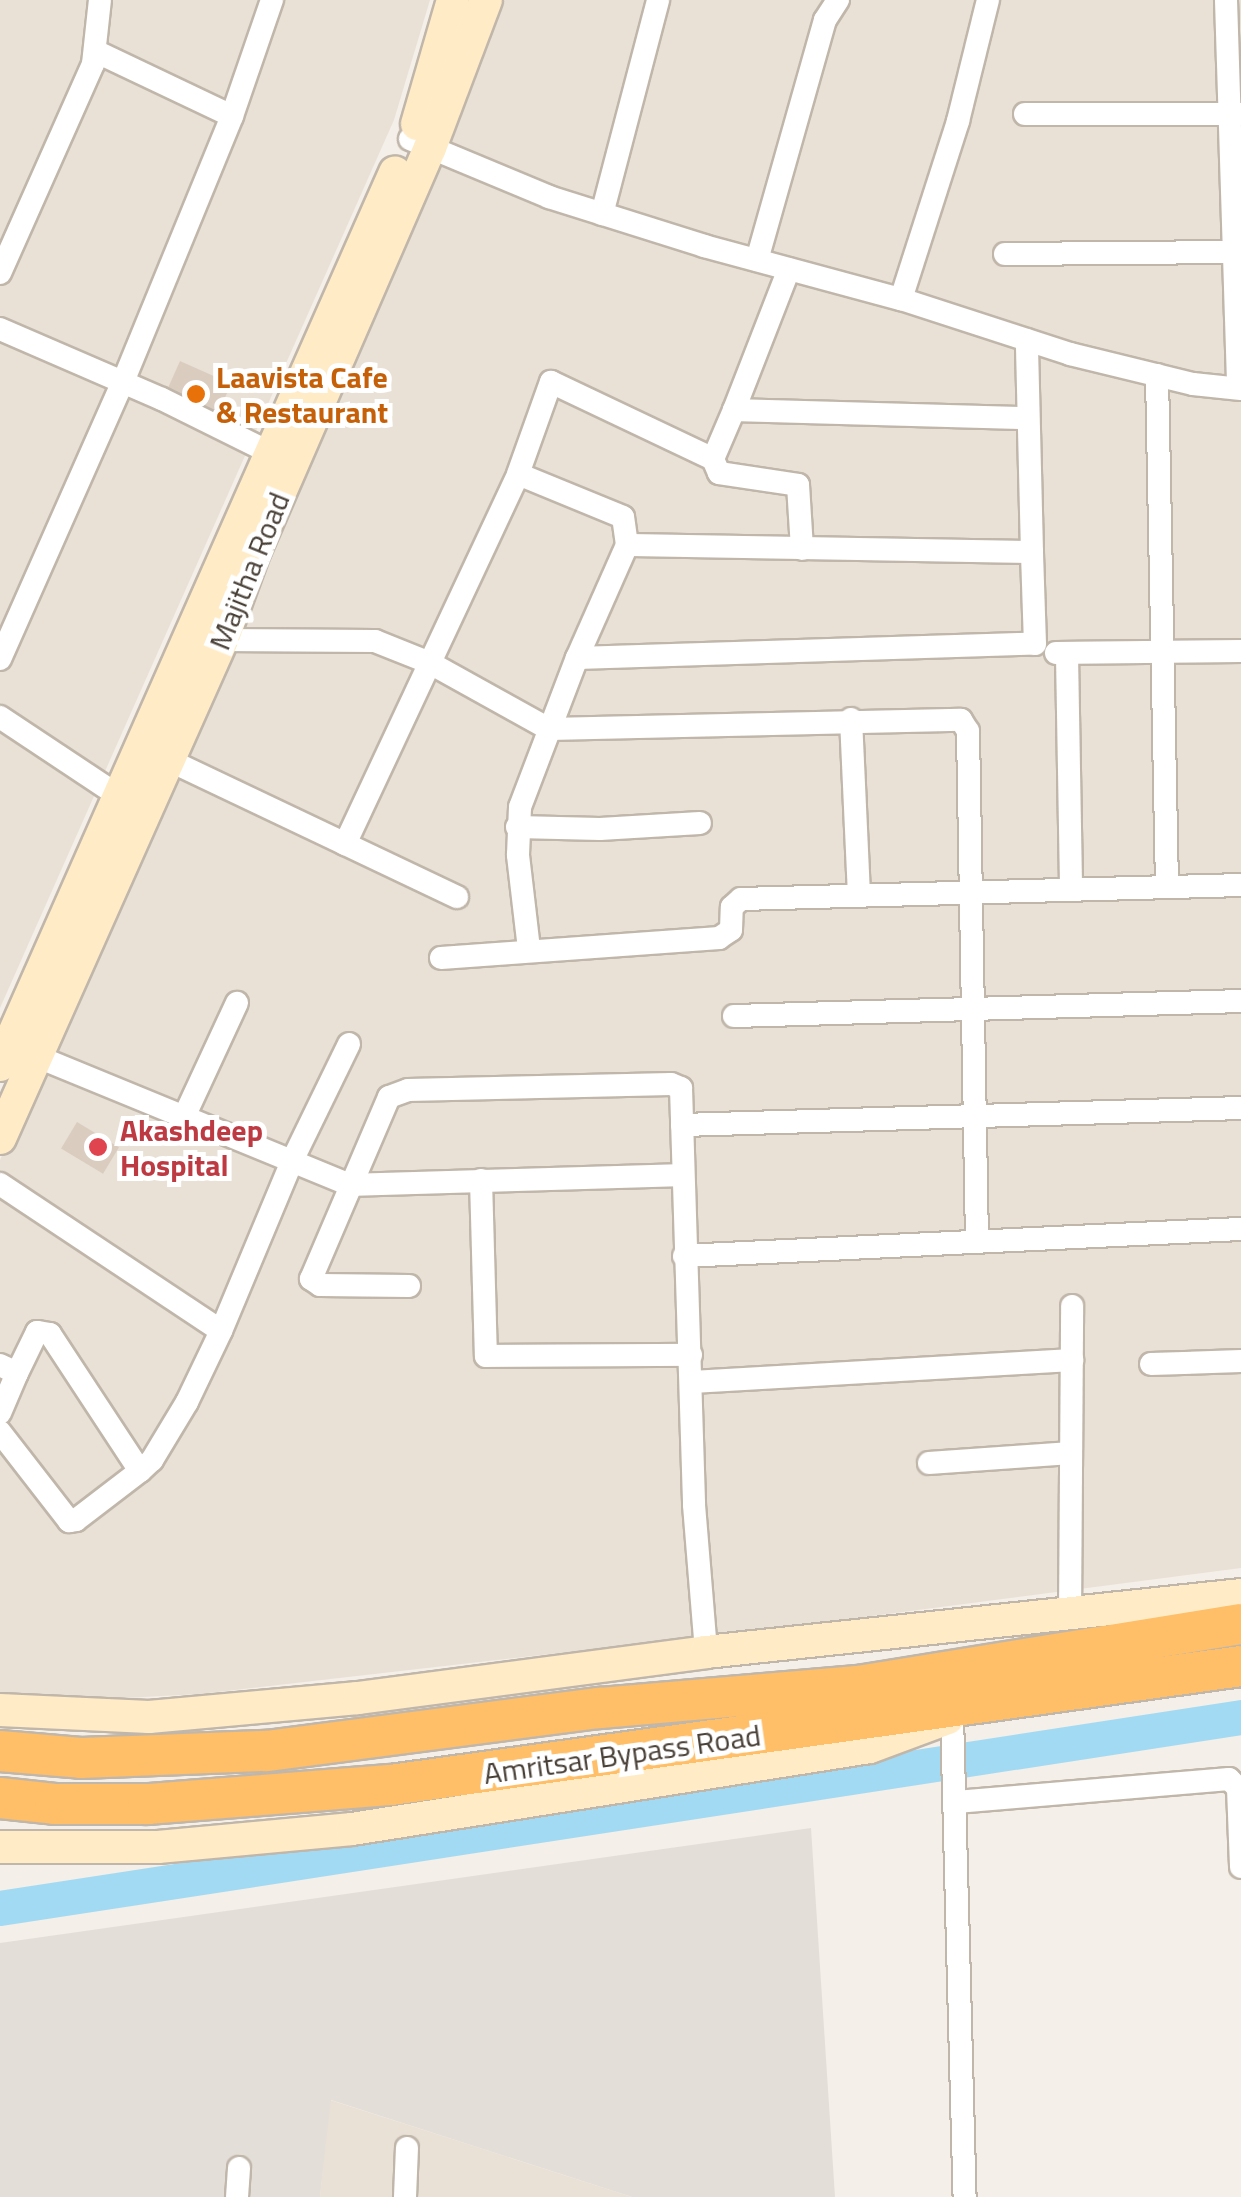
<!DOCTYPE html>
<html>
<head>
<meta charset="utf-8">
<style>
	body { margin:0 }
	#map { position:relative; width:1241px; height:2197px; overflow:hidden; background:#f4efe8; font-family:"Titillium Web",sans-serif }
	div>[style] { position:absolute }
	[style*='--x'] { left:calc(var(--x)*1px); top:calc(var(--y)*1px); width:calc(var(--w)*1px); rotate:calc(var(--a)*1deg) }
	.residential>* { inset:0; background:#e9e1d6 }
	.industrial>* { inset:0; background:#e4ded9 }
	.river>* { height:35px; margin:-17.5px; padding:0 17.5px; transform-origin:17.5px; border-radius:17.5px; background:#a2daf3 }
	.building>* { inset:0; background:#dacdc0; transform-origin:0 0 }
	.roads { filter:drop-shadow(2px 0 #c0b6aa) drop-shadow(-2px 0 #c0b6aa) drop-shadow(0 2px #c0b6aa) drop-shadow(0 -2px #c0b6aa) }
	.street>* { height:22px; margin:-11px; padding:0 11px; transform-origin:11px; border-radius:11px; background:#fff }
	.secondary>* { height:32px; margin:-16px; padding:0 16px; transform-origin:16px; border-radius:16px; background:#ffecc7 }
	.highway>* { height:40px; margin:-20px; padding:0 20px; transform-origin:20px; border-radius:20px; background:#ffbe68 }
	.dots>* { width:28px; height:28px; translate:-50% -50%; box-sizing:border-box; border:5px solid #fff; border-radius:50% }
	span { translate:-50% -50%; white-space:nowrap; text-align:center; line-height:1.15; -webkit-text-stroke:10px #fff; paint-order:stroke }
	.food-label { font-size:30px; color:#c56008; font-weight:700 }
	.left { translate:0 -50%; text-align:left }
	.street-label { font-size:30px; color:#483f36 }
	.health-label { font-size:30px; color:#be3a42; font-weight:700 }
</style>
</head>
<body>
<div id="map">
	<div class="residential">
		<i style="clip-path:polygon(0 0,430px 0,394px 120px,0 1008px)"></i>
		<i style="clip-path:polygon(493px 0,1241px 0,1241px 1568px,787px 1627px,200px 1694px,49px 1702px,0 1694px,0 1160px,295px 503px,460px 104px)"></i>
		<i style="clip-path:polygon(330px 2100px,632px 2197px,320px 2197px)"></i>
	</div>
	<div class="industrial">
		<i style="clip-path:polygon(811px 1828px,835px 2197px,632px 2197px,331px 2100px,320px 2197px,0 2197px,0 1943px)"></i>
	</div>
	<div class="river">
		<i style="--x:0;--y:1908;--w:1256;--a:-8.75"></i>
	</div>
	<div class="building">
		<i style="left:180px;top:361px;width:56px;height:42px;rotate:24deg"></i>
		<i style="left:77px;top:1122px;width:49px;height:31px;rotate:31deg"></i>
	</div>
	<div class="roads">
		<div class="street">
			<i style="--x:1226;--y:0;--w:388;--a:88.2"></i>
			<i style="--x:97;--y:52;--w:149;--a:25.4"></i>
			<i style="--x:1025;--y:114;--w:216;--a:0"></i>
			<i style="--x:410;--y:139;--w:151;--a:22.6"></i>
			<i style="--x:549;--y:197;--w:163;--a:17.5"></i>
			<i style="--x:704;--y:246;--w:204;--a:15.1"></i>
			<i style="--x:901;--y:299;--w:178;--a:18"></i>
			<i style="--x:1070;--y:354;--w:127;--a:13.7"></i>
			<i style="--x:1193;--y:384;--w:48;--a:5.9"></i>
			<i style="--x:602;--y:214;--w:221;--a:-75.3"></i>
			<i style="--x:1005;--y:254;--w:236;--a:-0.5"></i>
			<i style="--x:757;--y:260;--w:249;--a:-74.2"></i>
			<i style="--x:825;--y:20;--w:24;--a:-57"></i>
			<i style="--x:0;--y:273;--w:229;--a:-66"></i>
			<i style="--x:93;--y:64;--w:64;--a:-83.8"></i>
			<i style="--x:901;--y:299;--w:187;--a:-72.2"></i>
			<i style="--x:958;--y:121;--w:125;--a:-76.1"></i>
			<i style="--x:0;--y:329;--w:176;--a:23.4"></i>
			<i style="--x:162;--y:399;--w:122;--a:26.4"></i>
			<i style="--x:1157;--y:375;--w:510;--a:88.88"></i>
			<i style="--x:734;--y:410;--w:151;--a:-68.7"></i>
			<i style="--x:713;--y:459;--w:53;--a:-66.8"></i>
			<i style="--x:734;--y:410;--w:293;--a:1.6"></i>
			<i style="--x:627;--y:545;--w:28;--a:-98"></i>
			<i style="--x:623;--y:517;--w:113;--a:-157.7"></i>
			<i style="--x:518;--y:474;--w:98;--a:-70.3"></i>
			<i style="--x:551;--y:382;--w:179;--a:25.4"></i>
			<i style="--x:713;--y:459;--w:15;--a:67"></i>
			<i style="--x:719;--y:473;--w:80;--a:8.6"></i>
			<i style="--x:798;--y:485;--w:64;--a:86.4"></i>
			<i style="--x:222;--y:640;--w:153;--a:0.4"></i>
			<i style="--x:375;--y:641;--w:59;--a:21.8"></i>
			<i style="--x:430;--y:663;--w:136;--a:29"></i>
			<i style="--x:549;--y:729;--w:412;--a:-1.3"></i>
			<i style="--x:961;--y:720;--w:13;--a:58"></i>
			<i style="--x:968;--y:731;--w:510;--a:88.99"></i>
			<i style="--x:1056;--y:653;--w:185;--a:-0.6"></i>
			<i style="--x:1067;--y:655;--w:232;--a:89"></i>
			<i style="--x:577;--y:658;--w:458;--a:-1.8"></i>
			<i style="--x:1035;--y:644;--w:92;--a:-91.9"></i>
			<i style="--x:0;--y:659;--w:303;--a:-66.1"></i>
			<i style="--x:123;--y:382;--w:287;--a:-67.7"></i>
			<i style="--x:232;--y:116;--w:123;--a:-71"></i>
			<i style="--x:0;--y:717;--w:143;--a:33.6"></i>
			<i style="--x:851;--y:719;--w:175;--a:87.4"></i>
			<i style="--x:158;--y:755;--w:331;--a:25.4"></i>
			<i style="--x:517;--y:827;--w:83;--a:1.4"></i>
			<i style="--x:600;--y:829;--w:100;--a:-3.4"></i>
			<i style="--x:345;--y:844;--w:408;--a:-64.9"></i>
			<i style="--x:529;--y:949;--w:95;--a:-96.7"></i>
			<i style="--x:518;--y:855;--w:48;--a:-87.6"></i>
			<i style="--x:520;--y:807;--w:160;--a:-69.1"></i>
			<i style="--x:577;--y:658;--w:124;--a:-66.1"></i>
			<i style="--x:627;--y:545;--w:405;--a:1"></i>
			<i style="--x:1032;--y:552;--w:212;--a:-91.4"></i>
			<i style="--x:441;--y:958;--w:279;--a:-4.1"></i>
			<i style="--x:719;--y:938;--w:14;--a:-34"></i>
			<i style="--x:731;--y:930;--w:23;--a:-88"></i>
			<i style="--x:732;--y:907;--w:12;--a:-42"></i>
			<i style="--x:741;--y:899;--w:500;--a:-1.6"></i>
			<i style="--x:734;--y:1016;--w:507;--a:-1.69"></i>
			<i style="--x:26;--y:1052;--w:350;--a:22.3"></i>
			<i style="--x:350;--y:1185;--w:333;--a:-1.7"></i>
			<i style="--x:184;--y:1117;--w:126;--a:-65.1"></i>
			<i style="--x:682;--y:1125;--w:559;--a:-1.74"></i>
			<i style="--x:481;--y:1180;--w:176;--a:88.4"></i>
			<i style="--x:486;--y:1356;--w:205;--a:-0.3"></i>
			<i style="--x:0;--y:1184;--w:265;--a:33.6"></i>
			<i style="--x:221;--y:1331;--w:79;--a:115.6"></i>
			<i style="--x:187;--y:1402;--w:68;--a:121.1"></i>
			<i style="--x:152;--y:1460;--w:16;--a:137"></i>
			<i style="--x:140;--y:1471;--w:164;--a:-123.3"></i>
			<i style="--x:50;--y:1334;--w:13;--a:-171"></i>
			<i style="--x:37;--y:1332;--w:46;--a:116"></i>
			<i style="--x:17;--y:1373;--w:19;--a:-155"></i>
			<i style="--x:684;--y:1256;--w:558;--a:-2.78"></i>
			<i style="--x:409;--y:1286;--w:89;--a:-179.4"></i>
			<i style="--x:320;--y:1285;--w:11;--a:-146"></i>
			<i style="--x:311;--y:1279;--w:198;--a:-66.8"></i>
			<i style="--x:389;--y:1097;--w:20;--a:-20"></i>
			<i style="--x:408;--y:1090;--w:263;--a:-1.3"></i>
			<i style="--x:671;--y:1084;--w:11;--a:22"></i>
			<i style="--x:681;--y:1088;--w:417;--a:88.2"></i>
			<i style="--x:694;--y:1505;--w:147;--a:85.3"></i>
			<i style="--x:221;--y:1331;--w:184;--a:-67.3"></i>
			<i style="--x:292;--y:1161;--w:130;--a:-64"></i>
			<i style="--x:1151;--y:1364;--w:90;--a:-1.9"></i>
			<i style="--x:692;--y:1382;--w:381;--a:-3.3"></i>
			<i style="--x:0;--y:1413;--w:43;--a:-67"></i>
			<i style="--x:0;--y:1432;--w:113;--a:52.2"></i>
			<i style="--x:69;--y:1521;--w:7;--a:-8"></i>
			<i style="--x:76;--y:1520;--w:81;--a:-37.4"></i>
			<i style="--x:929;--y:1463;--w:142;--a:-4"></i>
			<i style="--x:1070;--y:1615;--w:309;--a:-89.6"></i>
			<i style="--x:952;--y:1716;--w:481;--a:88.5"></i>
			<i style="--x:956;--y:1802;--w:274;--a:-4.8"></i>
			<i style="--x:1229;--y:1779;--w:13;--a:45"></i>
			<i style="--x:1238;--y:1788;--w:79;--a:87.8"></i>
			<i style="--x:237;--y:2197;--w:29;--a:-86"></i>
			<i style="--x:405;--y:2197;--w:49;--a:-87.7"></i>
		</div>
		<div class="secondary">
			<i style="--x:417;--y:124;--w:129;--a:-73.8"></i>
			<i style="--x:0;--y:1065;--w:976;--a:-66.12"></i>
			<i style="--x:0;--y:1138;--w:545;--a:-65.97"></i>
			<i style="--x:222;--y:640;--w:96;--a:-69.9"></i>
			<i style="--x:255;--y:550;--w:438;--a:-66.5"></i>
			<i style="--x:430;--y:148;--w:158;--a:-69.3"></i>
			<i style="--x:0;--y:1710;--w:149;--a:2.7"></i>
			<i style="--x:149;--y:1717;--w:210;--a:-5.2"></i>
			<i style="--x:358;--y:1698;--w:351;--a:-7.5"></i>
			<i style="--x:706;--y:1652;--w:538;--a:-6.08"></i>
			<i style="--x:0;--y:1847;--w:158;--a:0"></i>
			<i style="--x:158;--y:1847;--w:195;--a:-5.3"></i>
			<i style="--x:352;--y:1829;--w:524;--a:-9"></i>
			<i style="--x:870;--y:1747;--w:83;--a:-20.4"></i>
		</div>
		<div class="highway">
			<i style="--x:0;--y:1751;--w:81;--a:4.9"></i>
			<i style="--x:81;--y:1758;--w:186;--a:-2.2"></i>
			<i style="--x:267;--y:1751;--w:336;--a:-7.4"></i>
			<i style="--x:600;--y:1708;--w:259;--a:-4.9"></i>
			<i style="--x:858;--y:1686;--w:388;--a:-9.2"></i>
			<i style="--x:0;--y:1798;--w:55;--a:6.2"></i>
			<i style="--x:55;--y:1804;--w:93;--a:0"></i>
			<i style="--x:148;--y:1804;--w:244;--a:-4.5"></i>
			<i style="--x:391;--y:1785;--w:858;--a:-7.97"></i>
		</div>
	</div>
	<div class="dots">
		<i style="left:196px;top:394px;background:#e8710a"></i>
		<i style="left:98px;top:1147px;background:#e0444e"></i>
	</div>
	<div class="food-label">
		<span class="left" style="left:216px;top:394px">Laavista Cafe<br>&amp; Restaurant</span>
	</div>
	<div class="street-label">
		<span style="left:249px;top:571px;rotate:-68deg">Majitha Road</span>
		<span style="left:622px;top:1754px;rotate:-8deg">Amritsar Bypass Road</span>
	</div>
	<div class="health-label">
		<span class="left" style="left:120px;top:1147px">Akashdeep<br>Hospital</span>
	</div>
</div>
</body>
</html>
